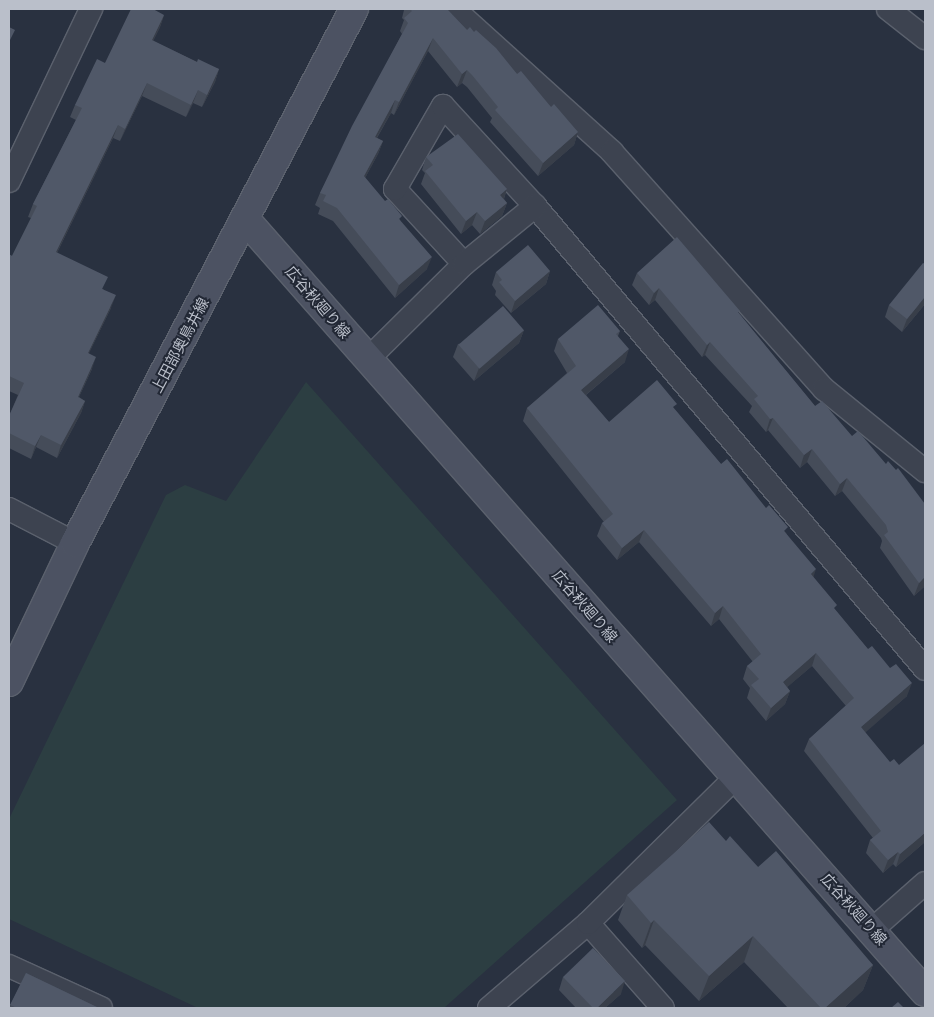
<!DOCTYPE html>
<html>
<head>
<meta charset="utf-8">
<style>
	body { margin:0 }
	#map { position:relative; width:934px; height:1017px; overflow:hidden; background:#293140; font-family:Quicksand,"Noto Sans JP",sans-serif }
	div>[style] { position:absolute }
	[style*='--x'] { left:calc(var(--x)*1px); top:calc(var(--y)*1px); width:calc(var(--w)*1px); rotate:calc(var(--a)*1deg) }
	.green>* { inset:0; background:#2c3e42 }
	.roads { filter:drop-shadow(1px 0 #5b616d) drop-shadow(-1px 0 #5b616d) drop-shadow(0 1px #5b616d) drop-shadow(0 -1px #5b616d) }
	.street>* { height:22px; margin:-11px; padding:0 11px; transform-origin:11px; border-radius:11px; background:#3d4350 }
	.secondary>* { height:28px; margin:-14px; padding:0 14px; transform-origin:14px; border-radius:14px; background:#4c5262 }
	.wall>* { inset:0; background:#454c59 }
	.shaded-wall>* { inset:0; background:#383e49 }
	.building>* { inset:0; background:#505868; transform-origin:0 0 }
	span { translate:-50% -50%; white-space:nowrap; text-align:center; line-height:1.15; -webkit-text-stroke:4px #222835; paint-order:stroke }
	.street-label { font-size:15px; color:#babfca }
	.frame { position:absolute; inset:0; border:10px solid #babfca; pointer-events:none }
</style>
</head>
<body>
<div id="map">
	<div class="green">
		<i style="clip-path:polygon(306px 382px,677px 800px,444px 1008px,198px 1008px,9px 919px,9px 819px,166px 495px,185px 485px,226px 501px)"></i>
	</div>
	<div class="roads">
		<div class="street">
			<i style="--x:454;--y:9;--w:213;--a:42.1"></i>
			<i style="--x:612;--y:152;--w:318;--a:48.2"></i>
			<i style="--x:824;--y:389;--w:130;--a:39.1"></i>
			<i style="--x:888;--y:9;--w:47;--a:38.1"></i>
			<i style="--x:9;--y:181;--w:191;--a:-64.5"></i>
			<i style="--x:464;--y:264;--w:102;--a:-132.6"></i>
			<i style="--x:395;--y:189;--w:96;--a:-60"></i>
			<i style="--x:443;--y:106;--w:136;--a:47.4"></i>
			<i style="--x:535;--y:206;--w:605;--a:49.89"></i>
			<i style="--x:368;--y:359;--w:135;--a:-44.7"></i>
			<i style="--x:464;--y:264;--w:92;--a:-39.2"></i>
			<i style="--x:9;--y:509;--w:74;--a:27.3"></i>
			<i style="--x:588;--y:923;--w:113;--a:48.6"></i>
			<i style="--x:873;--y:929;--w:69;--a:-41.5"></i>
			<i style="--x:9;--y:966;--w:101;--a:24.5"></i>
			<i style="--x:489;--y:1008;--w:130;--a:-40.6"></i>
			<i style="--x:588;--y:923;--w:208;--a:-44.6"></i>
		</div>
		<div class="secondary">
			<i style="--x:246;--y:220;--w:1028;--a:48.67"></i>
			<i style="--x:9;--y:682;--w:154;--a:-64.6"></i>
			<i style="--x:75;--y:543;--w:602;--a:-62.41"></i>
		</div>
	</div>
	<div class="wall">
		<i style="clip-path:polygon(403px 9px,447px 9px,467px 30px,474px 32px,551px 107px,578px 132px,574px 145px,538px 176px,490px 122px,492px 118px,467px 87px,462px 83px,457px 87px,428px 51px,394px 115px,391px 113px,377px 138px,383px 141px,378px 154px,365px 178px,400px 220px,427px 269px,395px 298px,333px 221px,318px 214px,320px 208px,315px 205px,320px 193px,402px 34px,400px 31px,404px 20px,402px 18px,404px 10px)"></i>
		<i style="clip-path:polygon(164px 15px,160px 27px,153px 41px,197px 62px,219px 69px,215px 82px,202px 107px,193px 103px,186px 117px,142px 96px,120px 141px,113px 138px,57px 253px,104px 290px,111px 308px,89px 353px,92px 369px,79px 397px,85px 401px,81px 413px,57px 458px,36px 447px,31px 459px,9px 448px,9px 416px,18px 395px,9px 391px,9px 255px,12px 256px,31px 218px,28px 217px,33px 204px,76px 120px,70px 117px,75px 105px,105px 63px)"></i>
		<i style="clip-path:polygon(426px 157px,507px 189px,504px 199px,507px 203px,502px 216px,480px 234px,472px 225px,461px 234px,421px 184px,425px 173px,422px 170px)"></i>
		<i style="clip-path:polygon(550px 271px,546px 284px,511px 313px,495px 295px,496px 291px,492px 285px,496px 272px)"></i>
		<i style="clip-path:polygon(637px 273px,739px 314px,815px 406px,925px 586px,914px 596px,880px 548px,882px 541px,881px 538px,842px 491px,835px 496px,807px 462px,800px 468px,768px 430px,766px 432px,749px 412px,752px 406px,705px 355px,702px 357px,655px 300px,649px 305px,632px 285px)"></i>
		<i style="clip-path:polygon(925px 304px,902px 332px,885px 317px,889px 305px)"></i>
		<i style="clip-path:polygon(524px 330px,519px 343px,474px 381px,453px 357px,458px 344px)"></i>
		<i style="clip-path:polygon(620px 331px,618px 336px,625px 362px,586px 395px,609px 422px,675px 410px,721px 464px,786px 533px,813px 577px,835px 610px,907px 696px,865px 732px,925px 842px,896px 867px,893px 864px,883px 873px,866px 853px,870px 840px,873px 838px,804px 751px,809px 739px,846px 706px,812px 666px,787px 687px,790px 691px,785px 704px,766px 721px,747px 698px,750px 688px,743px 679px,747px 666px,753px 662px,719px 619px,711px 626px,639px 542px,617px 560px,597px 536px,602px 523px,604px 522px,523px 421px,527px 408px,567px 373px,554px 351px,558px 339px)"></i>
		<i style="clip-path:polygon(726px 841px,758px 867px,873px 965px,863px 990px,844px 1008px,788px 1008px,744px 962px,699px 1001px,645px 945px,642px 948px,618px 920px,627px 895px)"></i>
		<i style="clip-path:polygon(26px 973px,99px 1008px,9px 1008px)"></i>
		<i style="clip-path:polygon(563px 977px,621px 994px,605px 1008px,576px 1008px,559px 990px)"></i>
	</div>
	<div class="shaded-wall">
		<i style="clip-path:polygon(164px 15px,160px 27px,147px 53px,152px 40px)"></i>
		<i style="clip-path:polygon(433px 38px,428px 51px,394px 115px,399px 102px)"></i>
		<i style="clip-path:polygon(219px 69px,215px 82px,202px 107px,207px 95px)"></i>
		<i style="clip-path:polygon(467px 70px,462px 83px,457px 87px,462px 74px)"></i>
		<i style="clip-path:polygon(147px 83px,142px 96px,120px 141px,125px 129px)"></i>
		<i style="clip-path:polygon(198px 90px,193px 103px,186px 117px,191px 105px)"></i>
		<i style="clip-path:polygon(395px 100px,391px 113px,370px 149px,375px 137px)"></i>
		<i style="clip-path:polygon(118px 125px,113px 138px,51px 265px,56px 252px)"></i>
		<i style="clip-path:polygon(578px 132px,574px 145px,538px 176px,543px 163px)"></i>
		<i style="clip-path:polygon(383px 141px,378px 154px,359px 189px,364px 176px)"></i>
		<i style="clip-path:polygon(507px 189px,503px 201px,500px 195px)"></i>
		<i style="clip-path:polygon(507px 203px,502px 216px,480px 234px,485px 221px)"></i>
		<i style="clip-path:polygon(477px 212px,472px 225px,461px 234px,466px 221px)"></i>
		<i style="clip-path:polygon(432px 257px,427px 269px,395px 298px,399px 285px)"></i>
		<i style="clip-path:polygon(550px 271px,546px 284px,511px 313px,515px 301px)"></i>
		<i style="clip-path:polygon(659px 288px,655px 300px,649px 305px,654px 293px)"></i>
		<i style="clip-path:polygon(116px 295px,111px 308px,83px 365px,88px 353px)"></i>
		<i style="clip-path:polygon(925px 297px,925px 304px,902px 332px,907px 319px)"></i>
		<i style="clip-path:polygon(524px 330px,519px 343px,474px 381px,479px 368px)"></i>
		<i style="clip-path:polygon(710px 342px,705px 355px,702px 357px,707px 345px)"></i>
		<i style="clip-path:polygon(629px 349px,625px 362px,577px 402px,581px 390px)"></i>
		<i style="clip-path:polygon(96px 357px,92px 369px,73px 409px,78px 397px)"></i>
		<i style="clip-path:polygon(85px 401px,81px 413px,57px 458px,61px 445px)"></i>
		<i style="clip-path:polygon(773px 418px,768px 430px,766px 432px,770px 419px)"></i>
		<i style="clip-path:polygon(41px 435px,31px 459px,35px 446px)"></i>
		<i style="clip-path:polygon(812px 449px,807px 462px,800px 468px,804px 455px)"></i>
		<i style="clip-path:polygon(847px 478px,842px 491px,835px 496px,840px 484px)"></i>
		<i style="clip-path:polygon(644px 530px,639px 542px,617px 560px,622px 548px)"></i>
		<i style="clip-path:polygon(816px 569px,812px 582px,811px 574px)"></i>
		<i style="clip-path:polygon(925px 577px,925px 586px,914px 596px,919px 583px)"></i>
		<i style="clip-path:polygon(723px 606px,719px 619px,711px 626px,715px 613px)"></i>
		<i style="clip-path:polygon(816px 653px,812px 666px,778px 695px,783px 682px)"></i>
		<i style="clip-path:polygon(912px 683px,907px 696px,857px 740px,861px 727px)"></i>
		<i style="clip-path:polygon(790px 691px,785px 704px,766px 721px,771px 708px)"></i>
		<i style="clip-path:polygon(925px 833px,925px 842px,896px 867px,900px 854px)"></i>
		<i style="clip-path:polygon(898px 852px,893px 864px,883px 873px,888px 860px)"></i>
		<i style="clip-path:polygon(654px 920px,645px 945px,642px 948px,651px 923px)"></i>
		<i style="clip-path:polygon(753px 936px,744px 962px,699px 1001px,709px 976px)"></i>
		<i style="clip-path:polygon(873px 965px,863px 990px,844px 1008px,825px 1008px)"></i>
		<i style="clip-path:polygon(625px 981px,621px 994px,605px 1008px,597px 1008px)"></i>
	</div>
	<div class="building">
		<i style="clip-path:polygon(131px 9px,153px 9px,164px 15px,152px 40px,197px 62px,198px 59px,219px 69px,207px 95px,198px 90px,191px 105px,147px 83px,125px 129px,118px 125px,56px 252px,108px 277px,102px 289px,116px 295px,88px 353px,96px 357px,78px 397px,85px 401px,61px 445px,41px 435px,35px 446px,9px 433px,9px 416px,24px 383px,9px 376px,9px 254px,12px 256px,37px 206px,33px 204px,82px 108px,75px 105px,97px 59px,105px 63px)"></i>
		<i style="clip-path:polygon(410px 9px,447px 9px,467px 30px,470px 27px,474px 32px,476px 30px,496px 48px,517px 74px,521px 71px,551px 107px,554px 104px,578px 132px,543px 163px,495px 110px,498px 107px,472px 75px,467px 70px,462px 74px,433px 38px,399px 102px,395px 100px,375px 137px,383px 141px,364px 176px,385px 201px,388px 199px,402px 216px,399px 219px,432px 257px,399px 285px,337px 208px,323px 201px,326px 195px,320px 193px,352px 126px,408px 23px,404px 18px,412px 11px)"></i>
		<i style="clip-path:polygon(9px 27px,15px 30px,9px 42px)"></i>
		<i style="clip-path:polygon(458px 134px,507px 189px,500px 195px,507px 203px,485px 221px,477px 212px,466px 221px,425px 171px,433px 165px,426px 157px)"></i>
		<i style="clip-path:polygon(677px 237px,740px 311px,738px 312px,815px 406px,822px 401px,852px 436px,858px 431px,886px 464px,888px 461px,896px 470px,898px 468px,925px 504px,925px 577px,919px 583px,884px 535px,888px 532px,886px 525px,847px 478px,840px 484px,812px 449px,804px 455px,773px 418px,770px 419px,754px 399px,758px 396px,710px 342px,707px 345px,659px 288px,654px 293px,637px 273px)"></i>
		<i style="clip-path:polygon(528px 245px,550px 271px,515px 301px,499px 282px,502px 280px,496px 272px)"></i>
		<i style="clip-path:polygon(923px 263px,925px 264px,925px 297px,907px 319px,889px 305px)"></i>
		<i style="clip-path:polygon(598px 305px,620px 331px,616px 334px,629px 349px,581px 390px,609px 422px,657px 380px,677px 404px,673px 407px,721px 464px,727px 459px,766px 508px,769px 505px,788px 527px,784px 531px,816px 569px,811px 574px,837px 605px,834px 608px,868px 649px,872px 646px,890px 668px,896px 664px,912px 683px,861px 727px,890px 762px,894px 759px,899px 765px,925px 743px,925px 833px,900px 854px,898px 852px,888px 860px,870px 840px,881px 831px,809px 739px,854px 698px,816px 653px,783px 682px,790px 691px,771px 708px,751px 685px,759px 679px,747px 666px,761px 654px,723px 606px,715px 613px,644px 530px,622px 548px,602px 523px,613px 514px,527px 408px,576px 366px,558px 339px)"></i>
		<i style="left:503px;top:306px;width:32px;height:59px;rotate:49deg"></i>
		<i style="clip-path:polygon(709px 822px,726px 841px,730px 836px,758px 867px,776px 851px,873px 965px,825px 1008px,821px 1008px,753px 936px,709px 976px,654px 920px,651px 923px,627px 895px)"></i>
		<i style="clip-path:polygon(593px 948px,625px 981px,597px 1008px,593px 1008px,563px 977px)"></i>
		<i style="clip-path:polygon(26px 973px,99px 1008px,17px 1008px,10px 1005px)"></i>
		<i style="clip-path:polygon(898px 1002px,904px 1008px,891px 1008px)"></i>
	</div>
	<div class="street-label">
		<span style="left:318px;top:302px;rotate:49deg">広谷秋廻り線</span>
		<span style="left:180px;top:345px;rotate:-62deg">上田部奥鳥井線</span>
		<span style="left:585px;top:606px;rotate:49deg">広谷秋廻り線</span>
		<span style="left:854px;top:909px;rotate:48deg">広谷秋廻り線</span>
	</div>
	<div class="frame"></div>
</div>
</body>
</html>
